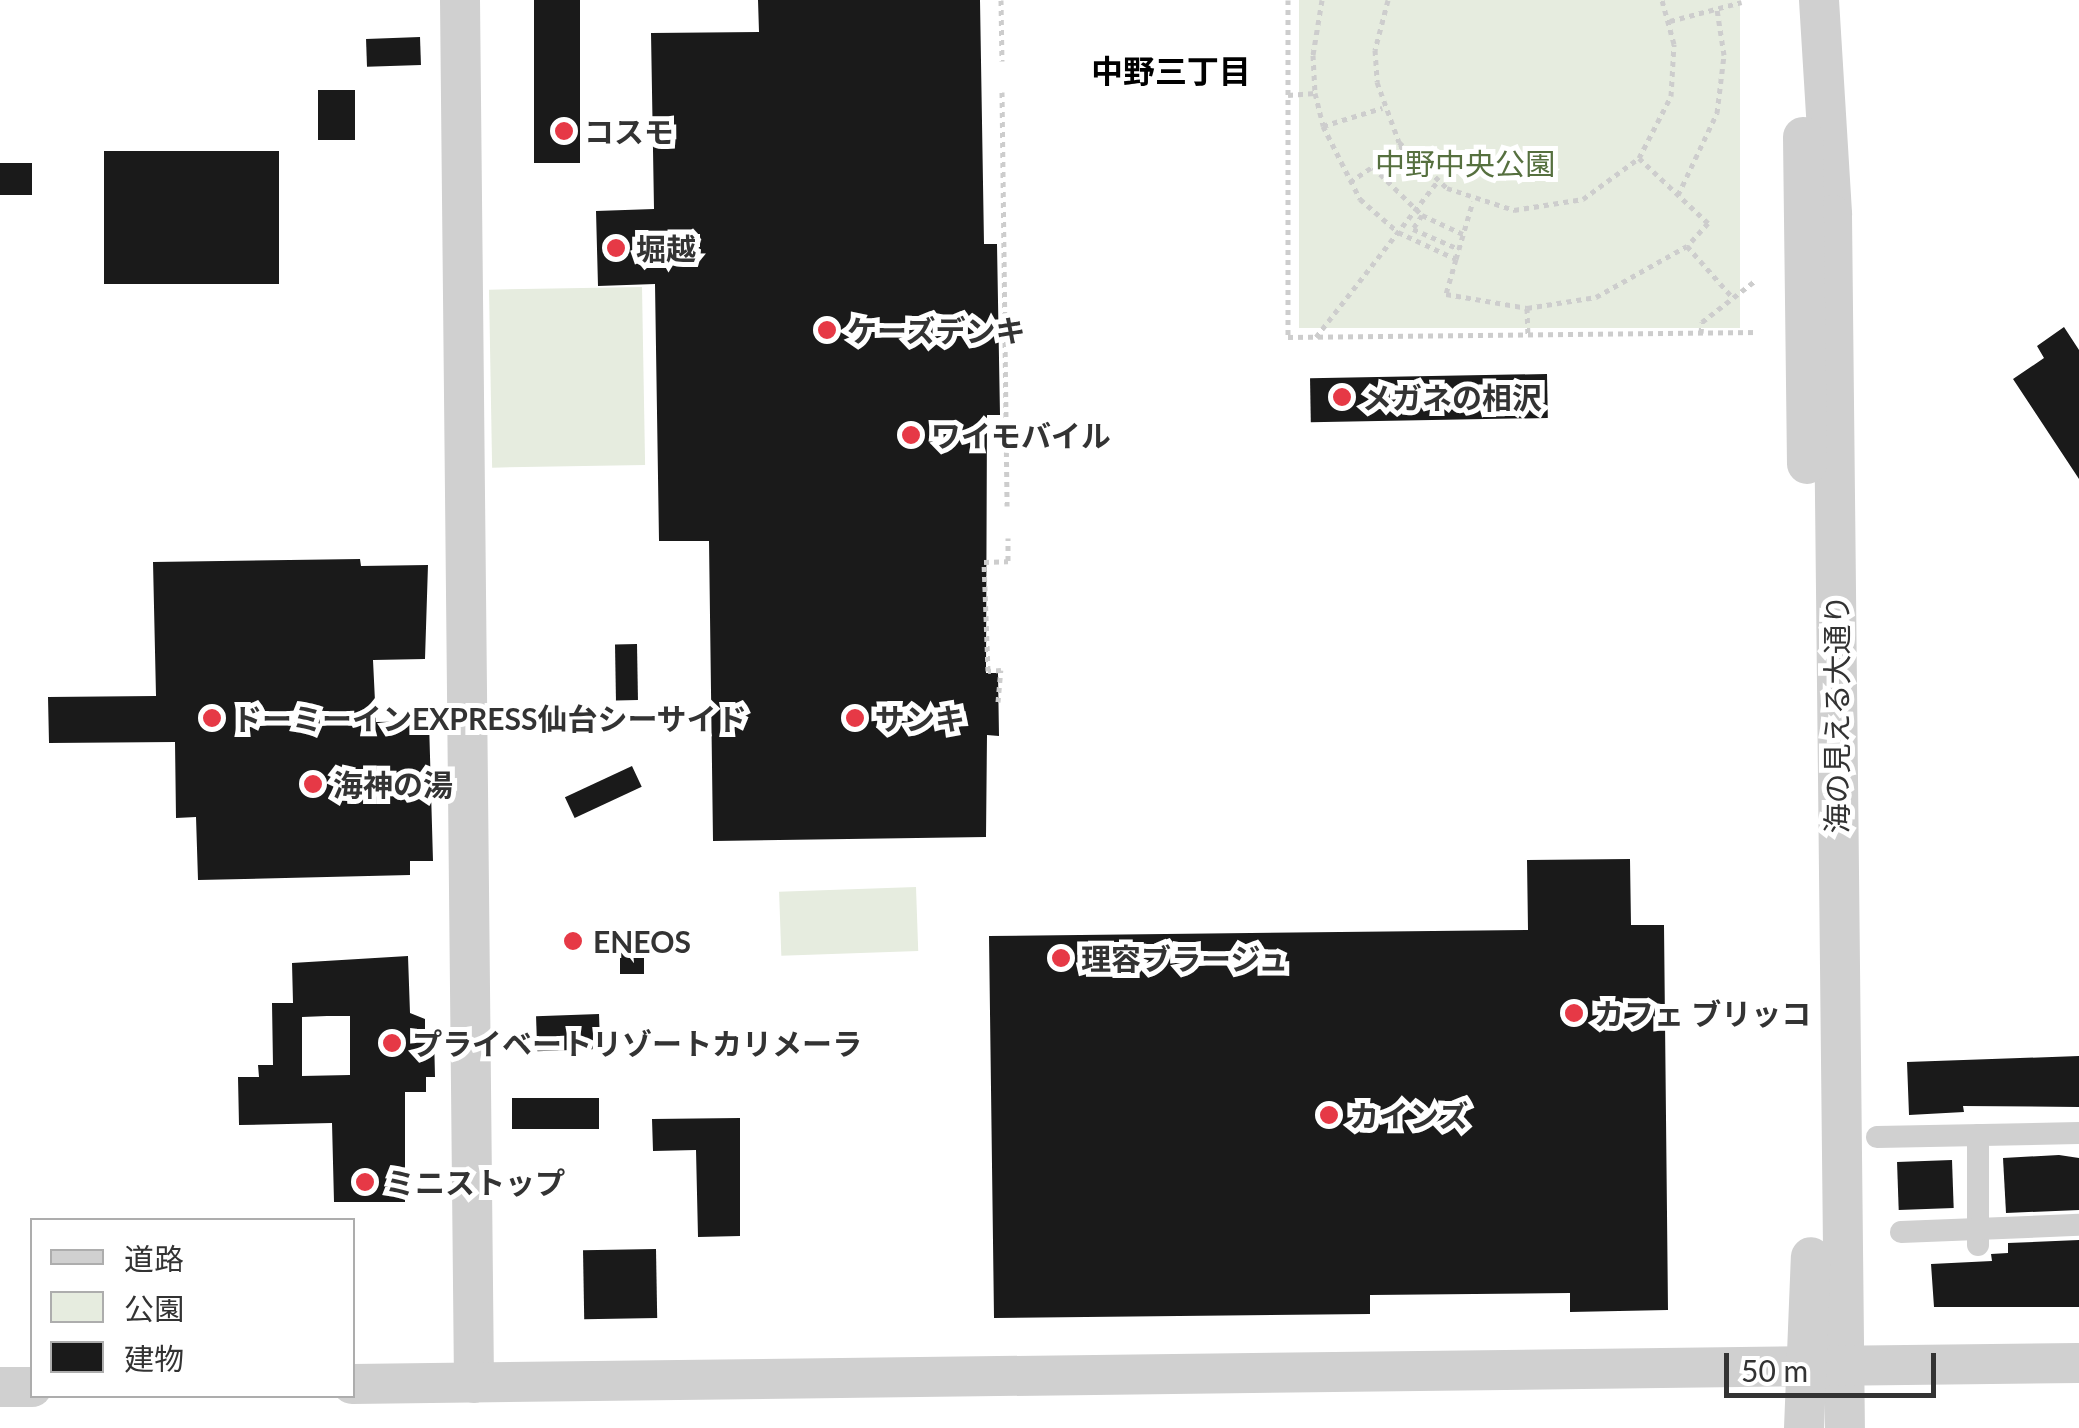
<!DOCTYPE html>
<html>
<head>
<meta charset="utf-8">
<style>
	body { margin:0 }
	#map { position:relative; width:2079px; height:1428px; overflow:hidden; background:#fff; font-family:Lato,"Noto Sans JP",sans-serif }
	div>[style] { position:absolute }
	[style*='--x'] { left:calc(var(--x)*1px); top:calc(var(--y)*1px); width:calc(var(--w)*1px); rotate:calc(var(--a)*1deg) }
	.green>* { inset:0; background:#e6ecdf; transform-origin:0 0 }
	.building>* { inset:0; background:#1a1a1a; transform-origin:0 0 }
	.path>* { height:5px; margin-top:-2.5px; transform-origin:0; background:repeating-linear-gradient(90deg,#cdcdcd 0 5px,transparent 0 10px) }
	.pedestrian>* { height:22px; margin:-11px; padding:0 11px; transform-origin:11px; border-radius:11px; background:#d0d0d0 }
	.tertiary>* { height:40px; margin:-20px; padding:0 20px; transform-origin:20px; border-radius:20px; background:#d0d0d0 }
	.dots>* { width:28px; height:28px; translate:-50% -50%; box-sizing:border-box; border:5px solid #fff; border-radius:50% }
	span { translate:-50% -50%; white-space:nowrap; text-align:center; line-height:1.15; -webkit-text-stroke:10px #fff; paint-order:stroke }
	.poi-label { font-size:30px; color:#333; font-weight:700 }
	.left { translate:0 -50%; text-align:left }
	.park-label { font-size:30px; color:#56703f }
	.street-label { font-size:30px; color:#333 }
	.neighbourhood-label { font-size:32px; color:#000; font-weight:700 }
	.legend { position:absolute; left:30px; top:1218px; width:325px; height:180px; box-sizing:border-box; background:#fff; border:2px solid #adadad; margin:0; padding:12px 18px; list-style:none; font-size:30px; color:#333 }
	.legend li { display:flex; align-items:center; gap:20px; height:50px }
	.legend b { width:50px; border:2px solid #adadad }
	.scale { position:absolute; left:1724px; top:1353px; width:212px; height:45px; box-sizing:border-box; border:5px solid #333; border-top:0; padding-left:12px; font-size:30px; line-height:35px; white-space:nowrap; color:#333; -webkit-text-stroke:8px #fff; paint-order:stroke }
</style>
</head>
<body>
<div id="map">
	<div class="green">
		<i style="left:1299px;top:0;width:441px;height:328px"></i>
		<i style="left:642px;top:287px;width:178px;height:153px;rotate:89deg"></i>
		<i style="left:916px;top:887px;width:64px;height:137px;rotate:88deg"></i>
	</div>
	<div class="building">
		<i style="left:534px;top:0;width:46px;height:163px"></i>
		<i style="clip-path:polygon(758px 0,980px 0,984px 244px,997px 244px,1000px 415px,987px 415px,986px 673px,998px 673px,999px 736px,987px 735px,986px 837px,713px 841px,709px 541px,659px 541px,655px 284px,598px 286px,596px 211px,654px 209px,651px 33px,759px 32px)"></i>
		<i style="left:420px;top:37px;width:28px;height:54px;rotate:88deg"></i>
		<i style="left:318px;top:90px;width:37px;height:50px"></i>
		<i style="left:279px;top:151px;width:133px;height:175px;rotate:90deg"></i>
		<i style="left:0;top:163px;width:32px;height:32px"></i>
		<i style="clip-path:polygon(2064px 327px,2079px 350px,2079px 479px,2013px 379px,2044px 358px,2037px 346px)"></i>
		<i style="left:1547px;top:374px;width:44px;height:237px;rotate:89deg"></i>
		<i style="clip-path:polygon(360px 559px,361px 566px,428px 565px,425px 659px,373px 660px,376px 722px,429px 721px,433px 861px,410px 861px,410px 875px,198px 880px,196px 817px,176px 818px,175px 742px,49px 743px,48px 697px,156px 696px,153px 562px)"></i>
		<i style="left:637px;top:644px;width:56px;height:22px;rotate:89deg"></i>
		<i style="left:632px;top:766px;width:23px;height:74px;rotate:65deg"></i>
		<i style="clip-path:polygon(1630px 859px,1631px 925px,1664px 925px,1668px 1310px,1570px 1312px,1570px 1293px,1370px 1295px,1370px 1314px,994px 1318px,989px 936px,1528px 930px,1527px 860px)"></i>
		<i style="left:620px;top:937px;width:24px;height:37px"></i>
		<i style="clip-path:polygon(evenodd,408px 956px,410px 1013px,425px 1019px,425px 1035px,434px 1035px,435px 1077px,426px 1077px,426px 1092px,405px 1092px,405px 1202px,334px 1202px,332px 1123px,239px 1125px,238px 1077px,259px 1077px,258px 1065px,273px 1065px,272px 1003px,293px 1003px,292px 963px,408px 956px,327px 1016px,350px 1016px,350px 1075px,302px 1076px,302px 1017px,327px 1016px)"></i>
		<i style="left:599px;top:1014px;width:35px;height:63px;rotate:88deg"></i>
		<i style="clip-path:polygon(2079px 1056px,2079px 1107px,1963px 1106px,1964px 1112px,1909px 1115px,1907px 1062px)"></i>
		<i style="left:599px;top:1098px;width:31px;height:87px;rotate:90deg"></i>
		<i style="clip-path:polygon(740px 1118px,740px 1236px,698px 1237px,696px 1150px,653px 1151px,652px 1119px)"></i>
		<i style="clip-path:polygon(2059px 1155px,2079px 1158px,2079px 1210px,2006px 1213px,2003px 1158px)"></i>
		<i style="left:1952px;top:1160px;width:48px;height:55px;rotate:88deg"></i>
		<i style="clip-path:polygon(2079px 1240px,2079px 1307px,1934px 1307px,1931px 1264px,1992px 1261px,1991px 1254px,2008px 1253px,2008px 1243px)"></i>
		<i style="left:656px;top:1249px;width:69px;height:73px;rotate:89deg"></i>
	</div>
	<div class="path">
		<i style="--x:1001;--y:0;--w:61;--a:89.1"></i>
		<i style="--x:1288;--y:0;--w:337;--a:90"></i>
		<i style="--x:1288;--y:337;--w:470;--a:-0.6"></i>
		<i style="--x:1322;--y:0;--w:56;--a:99.3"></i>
		<i style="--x:1313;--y:55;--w:38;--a:87"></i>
		<i style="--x:1315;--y:93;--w:34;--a:76"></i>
		<i style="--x:1323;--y:126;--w:82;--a:63.1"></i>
		<i style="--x:1360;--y:199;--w:50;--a:41"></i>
		<i style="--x:1398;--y:232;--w:64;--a:25"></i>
		<i style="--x:1456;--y:259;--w:60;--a:-73.7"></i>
		<i style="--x:1388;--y:0;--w:52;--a:104.6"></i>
		<i style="--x:1375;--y:50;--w:32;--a:86"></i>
		<i style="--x:1377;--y:82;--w:64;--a:69.9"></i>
		<i style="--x:1399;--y:142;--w:66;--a:43.8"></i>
		<i style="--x:1447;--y:188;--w:71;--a:18.2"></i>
		<i style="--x:1514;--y:210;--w:70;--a:-9.1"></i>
		<i style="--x:1583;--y:199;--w:69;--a:-36.2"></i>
		<i style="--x:1639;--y:158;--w:70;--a:-62.7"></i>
		<i style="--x:1671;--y:96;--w:52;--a:-86.7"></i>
		<i style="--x:1674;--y:44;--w:46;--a:-105.3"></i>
		<i style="--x:1670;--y:21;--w:74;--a:-14.8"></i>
		<i style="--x:1002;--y:92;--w:414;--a:89.3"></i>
		<i style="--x:1288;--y:95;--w:27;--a:-4"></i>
		<i style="--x:1323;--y:126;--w:62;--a:-17"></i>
		<i style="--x:1639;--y:158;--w:95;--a:43.3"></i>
		<i style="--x:1708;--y:223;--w:31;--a:132"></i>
		<i style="--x:1687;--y:246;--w:69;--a:48.5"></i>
		<i style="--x:1373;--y:167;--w:69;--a:44.4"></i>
		<i style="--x:1422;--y:215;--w:17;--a:123"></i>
		<i style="--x:1413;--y:229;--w:50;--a:23.5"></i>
		<i style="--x:1350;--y:182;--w:64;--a:-34.2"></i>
		<i style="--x:1678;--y:195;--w:91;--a:-64.6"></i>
		<i style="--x:1717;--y:113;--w:58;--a:-83.1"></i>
		<i style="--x:1724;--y:55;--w:47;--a:-98.7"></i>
		<i style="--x:1422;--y:215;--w:45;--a:24.9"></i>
		<i style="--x:1456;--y:259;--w:36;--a:106"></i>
		<i style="--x:1446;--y:294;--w:82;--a:9.8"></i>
		<i style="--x:1527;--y:308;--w:70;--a:-9.1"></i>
		<i style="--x:1596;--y:297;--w:104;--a:-29.3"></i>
		<i style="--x:1527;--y:308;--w:26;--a:88"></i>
		<i style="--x:1701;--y:333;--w:11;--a:-85"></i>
		<i style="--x:1702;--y:322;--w:68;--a:-37.9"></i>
		<i style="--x:1316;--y:337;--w:197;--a:-52"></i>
		<i style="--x:998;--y:702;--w:32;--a:-85"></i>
		<i style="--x:1001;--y:670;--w:13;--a:176"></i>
		<i style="--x:988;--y:671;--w:109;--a:-92.1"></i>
		<i style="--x:984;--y:562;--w:24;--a:-2"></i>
		<i style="--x:1008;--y:561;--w:23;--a:-90"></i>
	</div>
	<div class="pedestrian">
		<i style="--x:1978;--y:1135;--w:110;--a:90"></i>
		<i style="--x:1877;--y:1137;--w:202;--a:-1.1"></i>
		<i style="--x:1901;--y:1232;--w:178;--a:-2.3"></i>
	</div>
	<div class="tertiary">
		<i style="--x:460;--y:0;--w:1383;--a:89.42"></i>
		<i style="--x:1819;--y:0;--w:215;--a:86.5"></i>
		<i style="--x:1832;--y:215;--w:1213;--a:89.39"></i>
		<i style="--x:1803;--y:137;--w:327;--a:89.3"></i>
		<i style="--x:352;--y:1384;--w:1727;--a:-0.7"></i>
		<i style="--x:0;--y:1387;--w:32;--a:0"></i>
		<i style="--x:1804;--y:1428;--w:171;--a:-87.7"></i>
	</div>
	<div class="dots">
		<i style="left:564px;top:131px;background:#e63946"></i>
		<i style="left:616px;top:248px;background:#e63946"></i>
		<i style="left:827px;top:330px;background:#e63946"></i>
		<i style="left:1342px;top:397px;background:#e63946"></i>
		<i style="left:911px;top:435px;background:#e63946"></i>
		<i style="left:212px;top:718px;background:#e63946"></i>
		<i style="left:855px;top:718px;background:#e63946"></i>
		<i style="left:313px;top:784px;background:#e63946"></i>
		<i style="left:573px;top:941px;background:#e63946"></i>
		<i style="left:1061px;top:958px;background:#e63946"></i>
		<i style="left:1574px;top:1013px;background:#e63946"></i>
		<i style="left:392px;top:1043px;background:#e63946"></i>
		<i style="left:1329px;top:1115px;background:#e63946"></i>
		<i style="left:365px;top:1182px;background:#e63946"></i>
	</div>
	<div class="poi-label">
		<span class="left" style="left:584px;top:131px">コスモ</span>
		<span class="left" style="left:636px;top:248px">堀越</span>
		<span class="left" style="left:847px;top:330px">ケーズデンキ</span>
		<span class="left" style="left:1362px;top:397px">メガネの相沢</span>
		<span class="left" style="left:931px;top:435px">ワイモバイル</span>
		<span class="left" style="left:232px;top:718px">ドーミーインEXPRESS仙台シーサイド</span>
		<span class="left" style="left:875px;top:718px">サンキ</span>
		<span class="left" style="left:333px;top:784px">海神の湯</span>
		<span class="left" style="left:593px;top:941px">ENEOS</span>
		<span class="left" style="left:1081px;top:958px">理容ブラージュ</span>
		<span class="left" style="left:1594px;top:1013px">カフェ ブリッコ</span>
		<span class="left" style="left:412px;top:1043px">プライベートリゾートカリメーラ</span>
		<span class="left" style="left:1349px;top:1115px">カインズ</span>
		<span class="left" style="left:385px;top:1182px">ミニストップ</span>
	</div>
	<div class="park-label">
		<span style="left:1465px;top:163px">中野中央公園</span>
	</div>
	<div class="street-label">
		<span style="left:1836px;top:714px;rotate:-90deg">海の見える大通り</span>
	</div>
	<div class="neighbourhood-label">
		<span style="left:1171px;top:71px">中野三丁目</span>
	</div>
	<ul class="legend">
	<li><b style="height:12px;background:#d0d0d0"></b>道路</li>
	<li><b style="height:28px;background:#e6ecdf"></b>公園</li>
	<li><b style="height:28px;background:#1a1a1a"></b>建物</li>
	</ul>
	<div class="scale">50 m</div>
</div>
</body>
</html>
